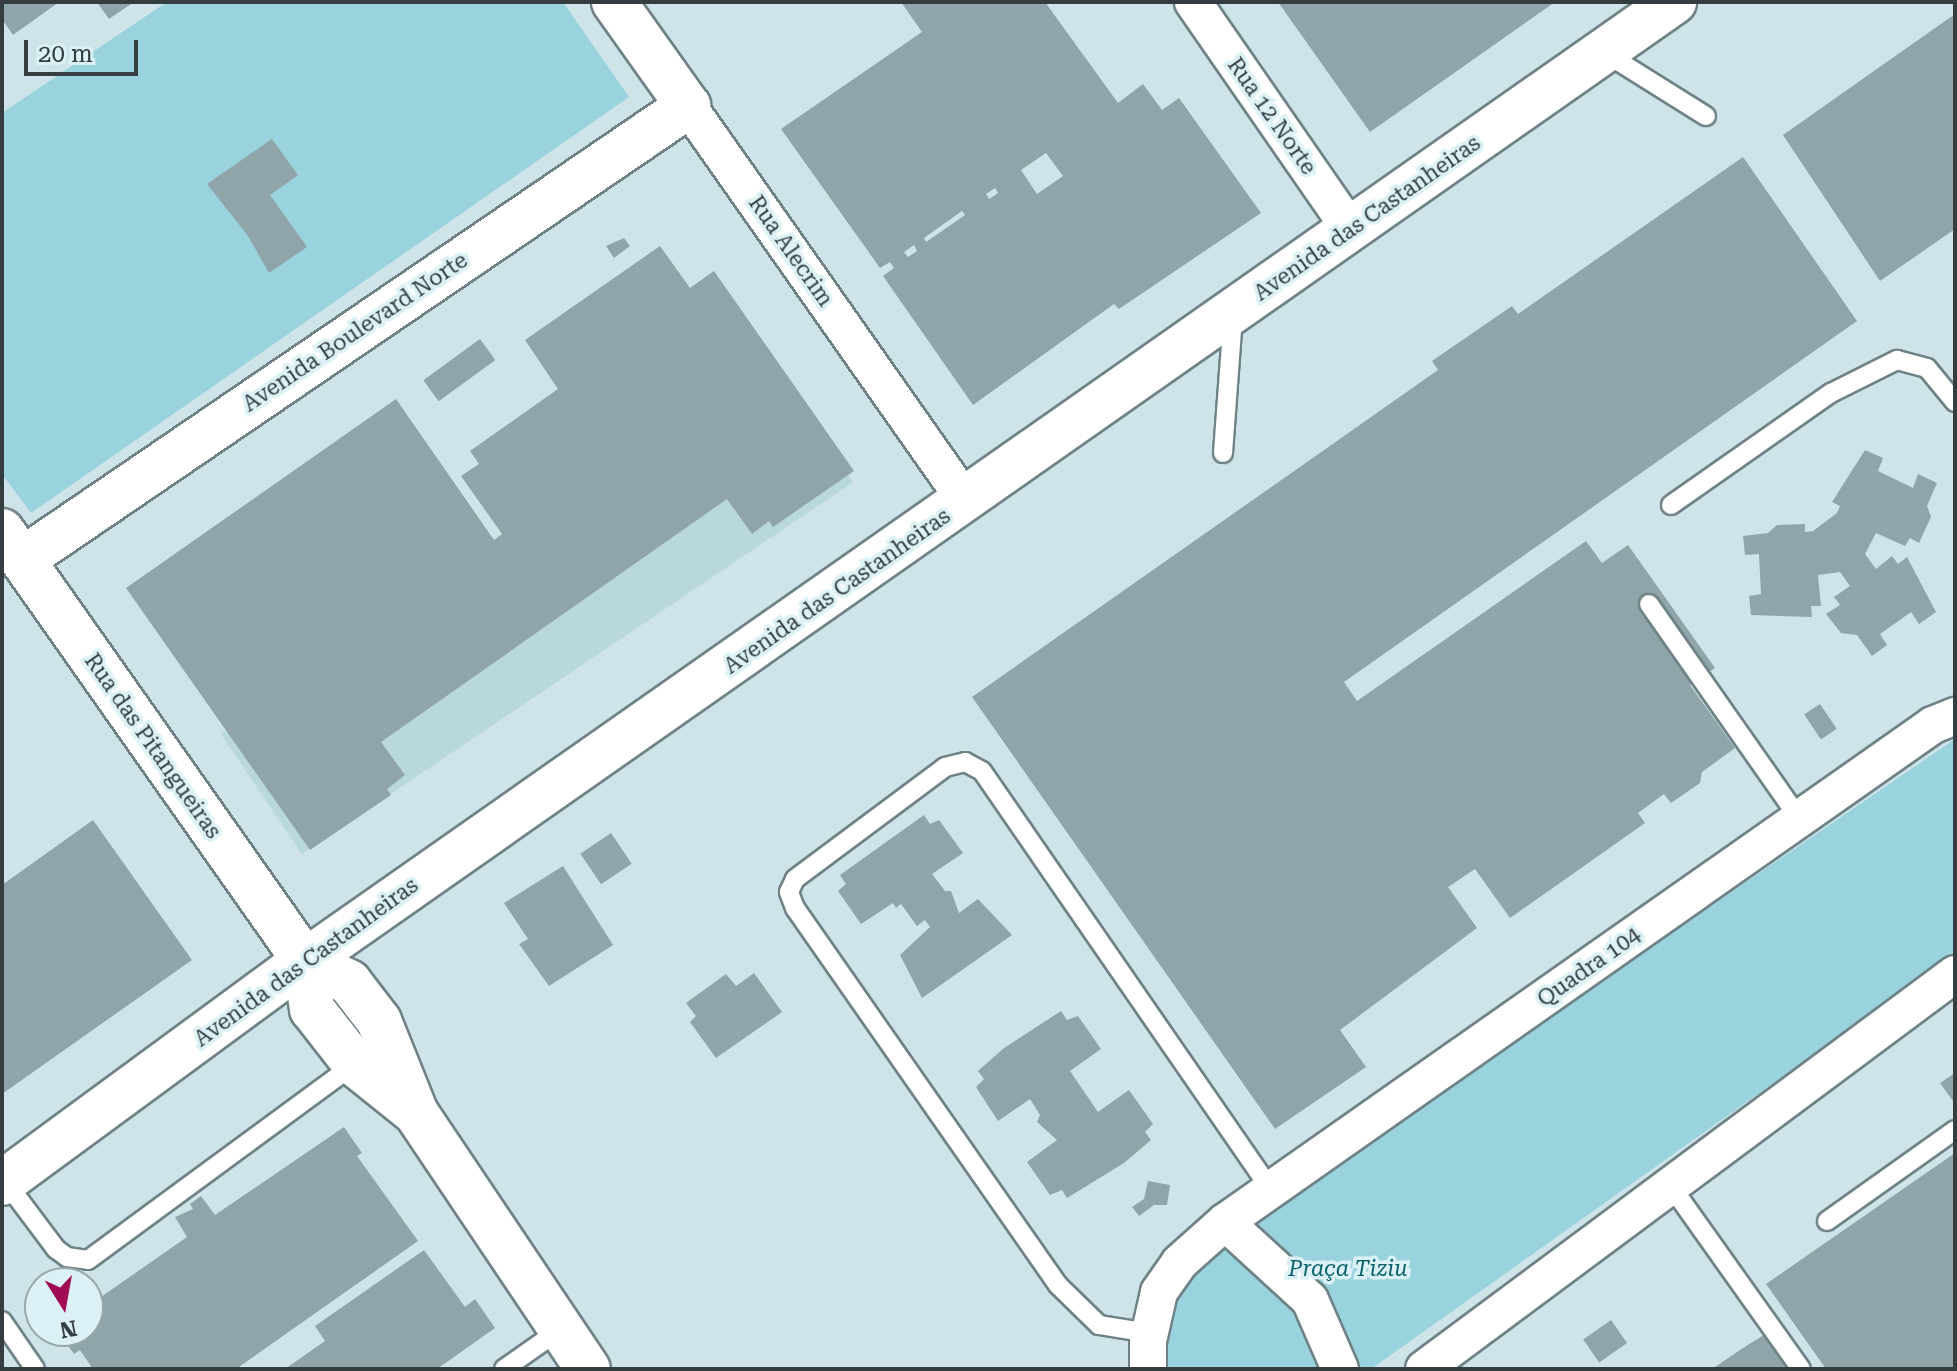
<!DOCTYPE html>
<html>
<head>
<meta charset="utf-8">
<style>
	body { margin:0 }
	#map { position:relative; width:1957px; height:1371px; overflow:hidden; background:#cee4e8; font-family:"Roboto Serif",serif }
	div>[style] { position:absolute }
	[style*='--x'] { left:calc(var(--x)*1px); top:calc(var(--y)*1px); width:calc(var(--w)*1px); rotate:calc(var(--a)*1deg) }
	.built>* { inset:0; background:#b9d8dd; transform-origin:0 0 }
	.green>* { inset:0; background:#98d3de }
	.building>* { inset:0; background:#90a5a9; transform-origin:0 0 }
	.roads { filter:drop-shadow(2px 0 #6f8387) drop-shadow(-2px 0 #6f8387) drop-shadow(0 2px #6f8387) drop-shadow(0 -2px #6f8387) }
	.service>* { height:18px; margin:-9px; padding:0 9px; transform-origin:9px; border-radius:9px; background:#fff }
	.minor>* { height:36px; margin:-18px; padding:0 18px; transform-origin:18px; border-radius:18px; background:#fff }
	.tertiary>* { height:44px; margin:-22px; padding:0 22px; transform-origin:22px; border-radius:22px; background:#fff }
	.secondary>* { height:44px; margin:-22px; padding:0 22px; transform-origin:22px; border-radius:22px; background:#fff }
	span { translate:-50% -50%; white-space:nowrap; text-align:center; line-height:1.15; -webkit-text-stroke:7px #dbf1f5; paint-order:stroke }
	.street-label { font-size:22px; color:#343d3f }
	.park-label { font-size:22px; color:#0b626f; font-style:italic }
	.frame { position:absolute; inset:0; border:4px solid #343d3f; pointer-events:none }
	.north { position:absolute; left:24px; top:1267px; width:80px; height:80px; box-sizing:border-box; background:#dbf1f5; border:2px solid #98a9ac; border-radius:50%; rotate:169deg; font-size:22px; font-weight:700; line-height:32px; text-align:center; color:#343d3f }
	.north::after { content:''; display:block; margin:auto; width:28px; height:36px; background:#9f0c53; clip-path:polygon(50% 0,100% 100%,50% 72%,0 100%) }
	.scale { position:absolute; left:24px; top:40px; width:114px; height:36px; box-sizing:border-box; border:4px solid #343d3f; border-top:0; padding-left:10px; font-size:24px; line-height:28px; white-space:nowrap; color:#343d3f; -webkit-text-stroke:6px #dbf1f5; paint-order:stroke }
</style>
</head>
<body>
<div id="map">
	<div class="built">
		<i style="left:772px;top:362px;width:145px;height:665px;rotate:56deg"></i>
	</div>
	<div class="green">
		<i style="clip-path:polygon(167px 2px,563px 2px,629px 97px,31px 513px,2px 474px,2px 113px)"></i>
		<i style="clip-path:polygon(1955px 739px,1955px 954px,1371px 1369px,1160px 1369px,1161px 1299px,1223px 1240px)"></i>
	</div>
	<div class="building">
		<i style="clip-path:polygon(2px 2px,59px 2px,13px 35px,2px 19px)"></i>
		<i style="clip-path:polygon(97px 2px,134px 2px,109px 19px)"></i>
		<i style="clip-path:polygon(evenodd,901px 2px,1045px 2px,1118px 103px,1143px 84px,1162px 110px,1179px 98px,1261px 213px,1119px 309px,1114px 304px,973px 405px,883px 276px,894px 268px,890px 262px,880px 268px,781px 129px,922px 32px,901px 2px,1046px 153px,1063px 176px,1037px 194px,1021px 170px,1046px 153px,901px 2px,995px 188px,998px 193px,989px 199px,986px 194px,995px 188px,901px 2px,962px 211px,965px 215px,926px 242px,924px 238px,962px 211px,901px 2px,914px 245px,917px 251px,908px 257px,904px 252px,914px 245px)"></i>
		<i style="clip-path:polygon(1278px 2px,1555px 2px,1370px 132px)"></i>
		<i style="clip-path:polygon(1955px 14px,1955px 229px,1880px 281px,1783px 135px)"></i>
		<i style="clip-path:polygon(272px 139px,298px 175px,270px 195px,307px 247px,269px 273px,248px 236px,207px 184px)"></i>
		<i style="clip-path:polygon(1743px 157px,1857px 321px,1344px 682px,1357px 701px,1586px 541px,1602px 563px,1628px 545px,1715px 668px,1690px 685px,1735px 748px,1702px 772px,1700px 783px,1671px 803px,1664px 794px,1638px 813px,1645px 823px,1510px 918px,1475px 869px,1448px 887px,1477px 928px,1340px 1030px,1366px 1067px,1275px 1129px,972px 697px,1438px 370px,1432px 361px,1512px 306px,1518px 314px)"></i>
		<i style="clip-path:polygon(624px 238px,630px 246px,614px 258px,606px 246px)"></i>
		<i style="clip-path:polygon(660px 246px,690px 288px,714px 271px,854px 471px,773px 527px,769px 521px,752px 534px,727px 499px,381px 742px,405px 775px,387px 789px,391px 795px,310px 850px,126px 588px,396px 399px,494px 540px,502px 534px,461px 476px,479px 464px,470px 451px,558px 389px,525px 340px)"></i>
		<i style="left:480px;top:339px;width:26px;height:70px;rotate:54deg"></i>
		<i style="clip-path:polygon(1865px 450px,1883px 458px,1878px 471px,1913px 488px,1918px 474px,1937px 483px,1927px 506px,1931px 517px,1919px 543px,1910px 538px,1905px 546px,1876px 533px,1865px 554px,1876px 569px,1892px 556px,1898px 564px,1907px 557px,1936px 612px,1919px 624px,1911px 612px,1880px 634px,1887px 645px,1872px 656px,1857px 635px,1841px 633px,1826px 614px,1840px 605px,1834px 597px,1850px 586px,1840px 572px,1818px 575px,1821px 606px,1811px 606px,1812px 617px,1751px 615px,1749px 596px,1761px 594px,1759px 554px,1745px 555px,1743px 536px,1768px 533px,1777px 525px,1805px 524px,1805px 532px,1813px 531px,1837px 513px,1840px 506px,1832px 502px)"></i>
		<i style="left:1820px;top:704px;width:30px;height:19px;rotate:56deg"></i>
		<i style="clip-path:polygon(924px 815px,930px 824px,939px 820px,963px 853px,932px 874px,945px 891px,951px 891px,959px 913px,978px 899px,1012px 935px,922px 998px,900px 955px,930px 927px,925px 920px,917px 926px,901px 904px,896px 908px,893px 903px,861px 924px,838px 891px,846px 884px,840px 875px)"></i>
		<i style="clip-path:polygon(93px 820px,192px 960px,2px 1094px,2px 885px)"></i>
		<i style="left:611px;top:833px;width:37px;height:37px;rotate:56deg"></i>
		<i style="clip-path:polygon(563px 866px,613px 945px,549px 986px,519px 944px,528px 939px,504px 903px)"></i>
		<i style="clip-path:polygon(754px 973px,782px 1012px,716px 1058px,690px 1022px,696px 1016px,686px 1003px,726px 974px,736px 986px)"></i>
		<i style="clip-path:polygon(1061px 1011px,1067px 1020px,1078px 1016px,1101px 1049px,1070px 1071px,1098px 1112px,1129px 1090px,1153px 1124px,1145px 1132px,1151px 1140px,1124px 1163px,1067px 1198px,1062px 1190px,1050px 1195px,1027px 1162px,1057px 1140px,1037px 1122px,1040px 1115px,1030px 1099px,998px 1121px,976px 1087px,984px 1079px,978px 1071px,1004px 1048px)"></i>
		<i style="clip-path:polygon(1955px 1073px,1955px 1104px,1940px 1083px)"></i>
		<i style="clip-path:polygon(344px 1127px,362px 1153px,357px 1156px,418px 1241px,236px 1369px,93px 1369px,80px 1350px,74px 1354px,58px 1331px,88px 1331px,88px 1306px,187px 1237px,175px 1217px,193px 1209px,190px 1204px,201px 1196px,215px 1215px)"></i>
		<i style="clip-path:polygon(1955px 1153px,1955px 1369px,1826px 1369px,1766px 1284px)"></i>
		<i style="clip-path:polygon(1148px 1181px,1170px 1185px,1167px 1205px,1154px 1205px,1139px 1216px,1132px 1207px,1144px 1199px)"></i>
		<i style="clip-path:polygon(424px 1250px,465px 1307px,475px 1299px,495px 1328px,437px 1369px,285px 1369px,325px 1341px,315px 1326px)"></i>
		<i style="left:1611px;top:1320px;width:28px;height:34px;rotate:55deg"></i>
		<i style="clip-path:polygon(1767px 1333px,1792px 1369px,1712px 1369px,1743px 1348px)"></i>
	</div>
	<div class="roads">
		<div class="service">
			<i style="--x:1605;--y:53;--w:119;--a:32"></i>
			<i style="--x:1223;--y:453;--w:137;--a:-85.8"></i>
			<i style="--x:1671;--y:505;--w:195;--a:-35"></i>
			<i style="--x:1831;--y:393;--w:74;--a:-26.6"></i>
			<i style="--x:1897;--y:360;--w:31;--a:15"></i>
			<i style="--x:1927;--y:368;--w:44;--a:50.5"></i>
			<i style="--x:1649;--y:604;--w:261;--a:55"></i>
			<i style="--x:5;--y:1181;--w:85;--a:53.1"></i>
			<i style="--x:56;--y:1249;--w:14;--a:36"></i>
			<i style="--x:67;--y:1257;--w:21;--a:8"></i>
			<i style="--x:88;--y:1260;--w:331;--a:-36.3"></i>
			<i style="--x:1671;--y:1186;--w:224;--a:54.6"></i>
			<i style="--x:1827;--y:1221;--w:157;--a:-35.4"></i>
			<i style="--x:2;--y:1321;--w:58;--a:55.5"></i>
			<i style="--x:1149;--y:1333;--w:51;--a:-170.9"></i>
			<i style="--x:1099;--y:1325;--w:57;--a:-135.7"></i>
			<i style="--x:1058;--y:1285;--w:460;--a:-124.9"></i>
			<i style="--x:795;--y:908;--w:17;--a:-111"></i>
			<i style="--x:789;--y:892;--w:14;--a:-65"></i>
			<i style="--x:795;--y:879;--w:187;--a:-36.7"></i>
			<i style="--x:945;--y:767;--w:21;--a:-14"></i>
			<i style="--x:965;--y:762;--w:19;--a:28"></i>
			<i style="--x:982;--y:771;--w:509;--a:55.4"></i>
			<i style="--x:504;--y:1369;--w:70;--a:-35.1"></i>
		</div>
		<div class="minor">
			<i style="--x:1193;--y:2;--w:276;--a:55.3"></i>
			<i style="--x:688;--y:106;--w:484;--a:54.9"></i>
			<i style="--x:1225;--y:1222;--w:115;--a:42.5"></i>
			<i style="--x:1310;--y:1300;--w:75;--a:66.5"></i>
			<i style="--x:1148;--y:1369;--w:28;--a:-90"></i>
			<i style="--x:1148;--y:1341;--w:50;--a:-77.3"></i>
			<i style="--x:1159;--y:1292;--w:35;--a:-55"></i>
			<i style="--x:1179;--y:1263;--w:62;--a:-41.7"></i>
			<i style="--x:1225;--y:1222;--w:865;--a:-35.07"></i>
			<i style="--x:1933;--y:725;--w:24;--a:-22"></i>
			<i style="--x:1424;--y:1369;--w:662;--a:-36.64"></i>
		</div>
		<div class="tertiary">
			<i style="--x:2;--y:531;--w:526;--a:54.83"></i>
			<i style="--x:305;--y:961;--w:49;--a:81.7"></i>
			<i style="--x:312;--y:1009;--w:70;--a:52"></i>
			<i style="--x:355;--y:1064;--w:78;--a:38.8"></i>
			<i style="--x:23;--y:559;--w:805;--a:-34.26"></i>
			<i style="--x:688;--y:106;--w:128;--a:-125.4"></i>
			<i style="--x:305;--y:961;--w:49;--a:25.5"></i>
			<i style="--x:349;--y:982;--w:49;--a:52.4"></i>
			<i style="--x:379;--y:1021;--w:99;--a:68.1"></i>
			<i style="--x:416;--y:1113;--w:308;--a:56.1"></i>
		</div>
		<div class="secondary">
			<i style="--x:2;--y:1183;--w:358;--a:-36.3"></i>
			<i style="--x:291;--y:971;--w:1689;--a:-35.02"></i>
		</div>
	</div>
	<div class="street-label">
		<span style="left:1272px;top:116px;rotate:55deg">Rua 12 Norte</span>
		<span style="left:1367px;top:218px;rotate:-35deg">Avenida das Castanheiras</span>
		<span style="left:791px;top:251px;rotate:55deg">Rua Alecrim</span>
		<span style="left:355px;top:332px;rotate:-34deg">Avenida Boulevard Norte</span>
		<span style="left:837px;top:591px;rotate:-35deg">Avenida das Castanheiras</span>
		<span style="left:153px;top:746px;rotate:55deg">Rua das Pitangueiras</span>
		<span style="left:306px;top:962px;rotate:-36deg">Avenida das Castanheiras</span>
		<span style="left:1589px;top:967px;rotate:-35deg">Quadra 104</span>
	</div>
	<div class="park-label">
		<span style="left:1348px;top:1269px">Praça Tiziu</span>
	</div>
	<div class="frame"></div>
	<div class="north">N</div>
	<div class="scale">20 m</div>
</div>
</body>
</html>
